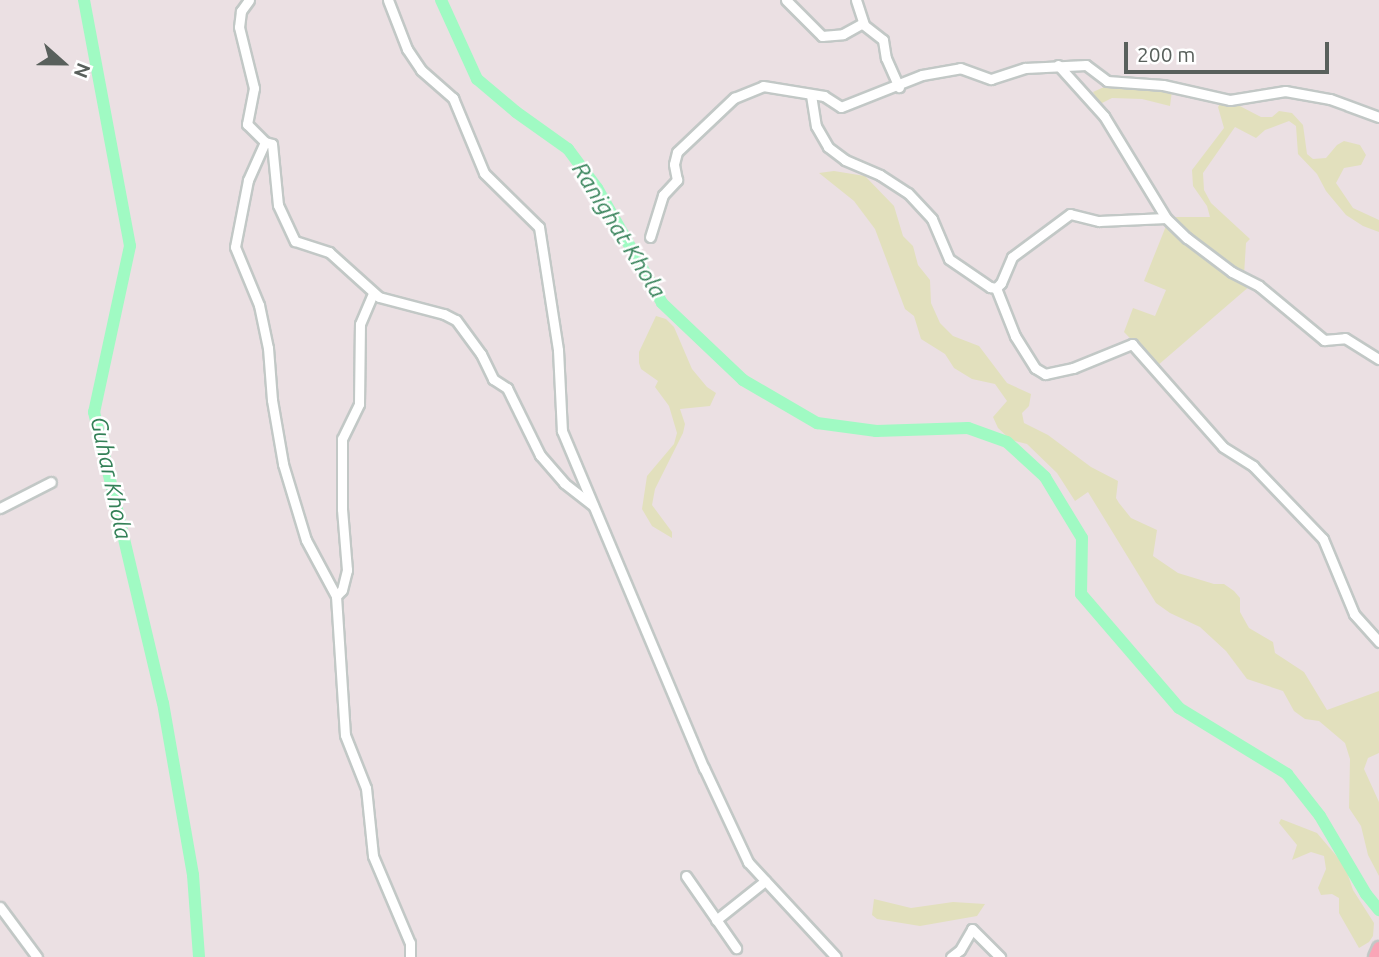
<!DOCTYPE html>
<html>
<head>
<meta charset="utf-8">
<style>
	body { margin:0 }
	#map { position:relative; width:1379px; height:957px; overflow:hidden; background:#ebe0e3; font-family:Ubuntu,sans-serif }
	div>[style] { position:absolute }
	[style*='--x'] { left:calc(var(--x)*1px); top:calc(var(--y)*1px); width:calc(var(--w)*1px); rotate:calc(var(--a)*1deg) }
	.green>* { inset:0; background:#e2e0bd }
	.stream>* { height:2px; margin:-1px; padding:0 1px; transform-origin:1px; border-radius:1px; background:#a0fac3 }
	.river>* { height:12px; margin:-6px; padding:0 6px; transform-origin:6px; border-radius:6px; background:#a0fac3 }
	.roads { filter:drop-shadow(2px 0 #c2c8c6) drop-shadow(-2px 0 #c2c8c6) drop-shadow(0 2px #c2c8c6) drop-shadow(0 -2px #c2c8c6) }
	.minor>* { height:9px; margin:-4.5px; padding:0 4.5px; transform-origin:4.5px; border-radius:4.5px; background:#fff }
	.major>* { height:12px; margin:-6px; padding:0 6px; transform-origin:6px; border-radius:6px; background:#faa5b7 }
	span { translate:-50% -50%; white-space:nowrap; text-align:center; line-height:1.15; -webkit-text-stroke:5px #fff; paint-order:stroke }
	.water-label { font-size:23px; color:#338057; font-style:italic }
	.north { position:absolute; left:28px; top:28px; width:70px; height:70px; -webkit-text-stroke:5px #fff; paint-order:stroke; rotate:111deg; font-size:19px; font-weight:700; line-height:28px; text-align:center; color:#59605c }
	.north::after { content:''; display:block; margin:auto; width:24px; height:32px; background:#59605c; clip-path:polygon(50% 0,100% 100%,50% 72%,0 100%) }
	.scale { position:absolute; left:1124px; top:42px; width:205px; height:32px; box-sizing:border-box; border:4px solid #59605c; border-top:0; padding-left:9px; font-size:21px; line-height:24px; white-space:nowrap; color:#59605c; -webkit-text-stroke:5px #fff; paint-order:stroke }
</style>
</head>
<body>
<div id="map">
	<div class="green">
		<i style="clip-path:polygon(1104px 87px,1157px 87px,1172px 91px,1170px 106px,1142px 99px,1112px 98px,1100px 104px,1093px 92px)"></i>
		<i style="clip-path:polygon(1221px 102px,1232px 102px,1261px 117px,1272px 117px,1279px 111px,1292px 113px,1303px 125px,1307px 154px,1313px 159px,1326px 158px,1337px 145px,1344px 141px,1360px 145px,1366px 155px,1361px 165px,1344px 168px,1336px 183px,1353px 208px,1379px 220px,1379px 232px,1363px 226px,1346px 215px,1326px 191px,1317px 174px,1298px 154px,1296px 126px,1289px 121px,1265px 130px,1256px 138px,1235px 127px,1203px 173px,1204px 190px,1211px 203px,1250px 239px,1246px 243px,1244px 275px,1187px 237px,1170px 217px,1210px 217px,1207px 206px,1193px 186px,1192px 170px,1224px 128px,1218px 107px)"></i>
		<i style="clip-path:polygon(834px 171px,865px 176px,894px 206px,903px 236px,913px 246px,918px 265px,930px 280px,931px 303px,940px 323px,953px 336px,979px 346px,1007px 383px,1031px 394px,1029px 406px,1022px 413px,1024px 423px,1048px 435px,1091px 467px,1118px 481px,1116px 498px,1119px 503px,1131px 518px,1157px 530px,1153px 556px,1178px 573px,1214px 584px,1224px 584px,1234px 591px,1240px 598px,1240px 612px,1249px 628px,1273px 642px,1275px 653px,1304px 672px,1327px 710px,1379px 691px,1379px 753px,1368px 758px,1364px 769px,1379px 802px,1379px 876px,1368px 855px,1361px 826px,1349px 808px,1350px 759px,1345px 743px,1319px 721px,1305px 719px,1294px 711px,1283px 691px,1247px 679px,1226px 651px,1200px 627px,1170px 613px,1156px 603px,1088px 492px,1075px 501px,1057px 473px,1027px 444px,1011px 440px,998px 428px,993px 417px,1007px 401px,995px 384px,972px 379px,954px 368px,945px 354px,921px 339px,914px 316px,905px 309px,875px 229px,854px 201px,819px 173px)"></i>
		<i style="clip-path:polygon(1166px 226px,1230px 274px,1251px 285px,1157px 366px,1124px 332px,1133px 308px,1155px 316px,1166px 290px,1144px 281px)"></i>
		<i style="clip-path:polygon(656px 316px,666px 319px,674px 327px,692px 369px,707px 387px,716px 393px,710px 406px,680px 409px,685px 424px,683px 433px,655px 489px,652px 505px,672px 532px,672px 538px,652px 526px,642px 509px,647px 476px,674px 444px,677px 433px,669px 406px,655px 387px,658px 381px,641px 369px,639px 363px,639px 352px)"></i>
		<i style="clip-path:polygon(1281px 819px,1317px 833px,1345px 866px,1353px 890px,1374px 923px,1373px 936px,1369px 942px,1359px 948px,1339px 913px,1339px 898px,1332px 894px,1321px 895px,1318px 888px,1326px 869px,1324px 856px,1311px 852px,1292px 860px,1297px 845px,1279px 823px)"></i>
		<i style="clip-path:polygon(874px 899px,911px 908px,953px 902px,985px 904px,977px 916px,920px 926px,877px 919px,872px 915px)"></i>
	</div>
	<div class="stream">
		<i style="--x:79;--y:0;--w:6;--a:45"></i>
	</div>
	<div class="river">
		<i style="--x:84;--y:0;--w:250;--a:79.4"></i>
		<i style="--x:130;--y:246;--w:170;--a:102.2"></i>
		<i style="--x:94;--y:412;--w:299;--a:76.7"></i>
		<i style="--x:163;--y:703;--w:175;--a:80.1"></i>
		<i style="--x:193;--y:875;--w:82;--a:85.8"></i>
		<i style="--x:441;--y:0;--w:87;--a:65.5"></i>
		<i style="--x:477;--y:79;--w:51;--a:40.2"></i>
		<i style="--x:516;--y:112;--w:64;--a:35.4"></i>
		<i style="--x:568;--y:149;--w:49;--a:53.4"></i>
		<i style="--x:597;--y:188;--w:132;--a:60.5"></i>
		<i style="--x:662;--y:303;--w:112;--a:43.5"></i>
		<i style="--x:743;--y:380;--w:86;--a:30.2"></i>
		<i style="--x:817;--y:423;--w:60;--a:7.7"></i>
		<i style="--x:876;--y:431;--w:92;--a:-1.9"></i>
		<i style="--x:968;--y:428;--w:41;--a:19.7"></i>
		<i style="--x:1007;--y:442;--w:52;--a:42.6"></i>
		<i style="--x:1045;--y:477;--w:71;--a:58.8"></i>
		<i style="--x:1082;--y:538;--w:56;--a:91"></i>
		<i style="--x:1081;--y:594;--w:150;--a:49.3"></i>
		<i style="--x:1179;--y:708;--w:127;--a:31.4"></i>
		<i style="--x:1287;--y:774;--w:53;--a:51.8"></i>
		<i style="--x:1320;--y:816;--w:91;--a:59.5"></i>
		<i style="--x:1366;--y:894;--w:21;--a:51"></i>
	</div>
	<div class="roads">
		<div class="minor">
			<i style="--x:249;--y:0;--w:14;--a:126"></i>
			<i style="--x:241;--y:11;--w:16;--a:97"></i>
			<i style="--x:239;--y:27;--w:63;--a:76.2"></i>
			<i style="--x:254;--y:88;--w:37;--a:101"></i>
			<i style="--x:247;--y:124;--w:25;--a:45"></i>
			<i style="--x:265;--y:142;--w:42;--a:114.1"></i>
			<i style="--x:248;--y:180;--w:68;--a:101"></i>
			<i style="--x:235;--y:247;--w:63;--a:67.5"></i>
			<i style="--x:259;--y:305;--w:44;--a:78.2"></i>
			<i style="--x:268;--y:348;--w:52;--a:85.6"></i>
			<i style="--x:272;--y:400;--w:65;--a:80.2"></i>
			<i style="--x:283;--y:464;--w:79;--a:73.2"></i>
			<i style="--x:306;--y:540;--w:64;--a:61.8"></i>
			<i style="--x:336;--y:596;--w:139;--a:86.3"></i>
			<i style="--x:345;--y:735;--w:57;--a:68.4"></i>
			<i style="--x:366;--y:788;--w:68;--a:84.1"></i>
			<i style="--x:373;--y:856;--w:95;--a:67"></i>
			<i style="--x:410;--y:943;--w:14;--a:90"></i>
			<i style="--x:388;--y:0;--w:53;--a:68.8"></i>
			<i style="--x:407;--y:49;--w:25;--a:56"></i>
			<i style="--x:421;--y:70;--w:43;--a:41.2"></i>
			<i style="--x:453;--y:98;--w:81;--a:67.5"></i>
			<i style="--x:484;--y:173;--w:77;--a:44.5"></i>
			<i style="--x:539;--y:227;--w:124;--a:81.2"></i>
			<i style="--x:558;--y:350;--w:81;--a:87.2"></i>
			<i style="--x:562;--y:431;--w:366;--a:67.2"></i>
			<i style="--x:704;--y:768;--w:104;--a:64.9"></i>
			<i style="--x:748;--y:862;--w:129;--a:47.2"></i>
			<i style="--x:786;--y:0;--w:51;--a:45"></i>
			<i style="--x:822;--y:36;--w:21;--a:-5"></i>
			<i style="--x:843;--y:34;--w:23;--a:-29"></i>
			<i style="--x:856;--y:0;--w:26;--a:72"></i>
			<i style="--x:864;--y:25;--w:24;--a:38"></i>
			<i style="--x:883;--y:40;--w:18;--a:81"></i>
			<i style="--x:886;--y:58;--w:32;--a:66"></i>
			<i style="--x:1058;--y:65;--w:69;--a:48"></i>
			<i style="--x:1104;--y:116;--w:119;--a:58.7"></i>
			<i style="--x:1166;--y:218;--w:29;--a:44"></i>
			<i style="--x:1187;--y:238;--w:56;--a:37.1"></i>
			<i style="--x:1232;--y:272;--w:30;--a:27"></i>
			<i style="--x:1259;--y:286;--w:85;--a:39.7"></i>
			<i style="--x:1324;--y:340;--w:21;--a:-5"></i>
			<i style="--x:1345;--y:338;--w:40;--a:32"></i>
			<i style="--x:811;--y:95;--w:31;--a:81"></i>
			<i style="--x:816;--y:126;--w:24;--a:60"></i>
			<i style="--x:828;--y:147;--w:21;--a:37"></i>
			<i style="--x:845;--y:160;--w:38;--a:23"></i>
			<i style="--x:880;--y:175;--w:33;--a:33"></i>
			<i style="--x:908;--y:193;--w:35;--a:47"></i>
			<i style="--x:932;--y:219;--w:43;--a:67"></i>
			<i style="--x:949;--y:259;--w:50;--a:34.3"></i>
			<i style="--x:990;--y:287;--w:6;--a:9"></i>
			<i style="--x:996;--y:288;--w:7;--a:-45"></i>
			<i style="--x:1001;--y:283;--w:28;--a:-67"></i>
			<i style="--x:1012;--y:257;--w:72;--a:-36.6"></i>
			<i style="--x:1070;--y:214;--w:30;--a:14"></i>
			<i style="--x:1099;--y:221;--w:67;--a:-2.6"></i>
			<i style="--x:265;--y:142;--w:7;--a:16"></i>
			<i style="--x:272;--y:144;--w:61;--a:84.4"></i>
			<i style="--x:278;--y:205;--w:40;--a:65"></i>
			<i style="--x:295;--y:241;--w:36;--a:18"></i>
			<i style="--x:329;--y:252;--w:67;--a:42"></i>
			<i style="--x:379;--y:297;--w:67;--a:14.7"></i>
			<i style="--x:444;--y:314;--w:13;--a:27"></i>
			<i style="--x:456;--y:320;--w:42;--a:53.7"></i>
			<i style="--x:481;--y:354;--w:28;--a:64"></i>
			<i style="--x:493;--y:379;--w:17;--a:33"></i>
			<i style="--x:507;--y:388;--w:75;--a:63.8"></i>
			<i style="--x:540;--y:455;--w:37;--a:49"></i>
			<i style="--x:564;--y:483;--w:37;--a:38"></i>
			<i style="--x:650;--y:237;--w:44;--a:-72.8"></i>
			<i style="--x:663;--y:195;--w:21;--a:-47"></i>
			<i style="--x:677;--y:180;--w:16;--a:-101"></i>
			<i style="--x:674;--y:164;--w:12;--a:-76"></i>
			<i style="--x:677;--y:152;--w:79;--a:-43.5"></i>
			<i style="--x:734;--y:98;--w:31;--a:-22"></i>
			<i style="--x:763;--y:86;--w:62;--a:9.3"></i>
			<i style="--x:824;--y:96;--w:20;--a:33"></i>
			<i style="--x:841;--y:107;--w:87;--a:-21.6"></i>
			<i style="--x:922;--y:75;--w:39;--a:-10"></i>
			<i style="--x:960;--y:68;--w:33;--a:20"></i>
			<i style="--x:991;--y:79;--w:36;--a:-18"></i>
			<i style="--x:1025;--y:68;--w:61;--a:-2.8"></i>
			<i style="--x:1086;--y:65;--w:26;--a:37"></i>
			<i style="--x:1107;--y:81;--w:56;--a:4.1"></i>
			<i style="--x:1163;--y:85;--w:69;--a:12.6"></i>
			<i style="--x:1230;--y:100;--w:56;--a:-9.3"></i>
			<i style="--x:1285;--y:91;--w:46;--a:10.1"></i>
			<i style="--x:1330;--y:99;--w:52;--a:20.2"></i>
			<i style="--x:996;--y:288;--w:52;--a:68.4"></i>
			<i style="--x:1015;--y:336;--w:38;--a:58"></i>
			<i style="--x:1035;--y:368;--w:12;--a:31"></i>
			<i style="--x:1045;--y:374;--w:29;--a:-12"></i>
			<i style="--x:1073;--y:368;--w:64;--a:-22.1"></i>
			<i style="--x:1132;--y:344;--w:137;--a:48.5"></i>
			<i style="--x:1223;--y:447;--w:36;--a:32"></i>
			<i style="--x:1253;--y:466;--w:101;--a:46.2"></i>
			<i style="--x:1323;--y:539;--w:81;--a:67.5"></i>
			<i style="--x:1354;--y:614;--w:38;--a:48"></i>
			<i style="--x:0;--y:508;--w:57;--a:-27"></i>
			<i style="--x:336;--y:596;--w:8;--a:-45"></i>
			<i style="--x:342;--y:590;--w:21;--a:-76"></i>
			<i style="--x:347;--y:570;--w:61;--a:-94.7"></i>
			<i style="--x:342;--y:509;--w:70;--a:-90"></i>
			<i style="--x:342;--y:439;--w:39;--a:-64"></i>
			<i style="--x:359;--y:404;--w:80;--a:-89.3"></i>
			<i style="--x:360;--y:324;--w:34;--a:-67"></i>
			<i style="--x:686;--y:876;--w:88;--a:55.2"></i>
			<i style="--x:0;--y:907;--w:62;--a:53.5"></i>
			<i style="--x:716;--y:920;--w:63;--a:-38.5"></i>
			<i style="--x:951;--y:957;--w:11;--a:-38"></i>
			<i style="--x:960;--y:950;--w:24;--a:-60"></i>
			<i style="--x:972;--y:929;--w:40;--a:45"></i>
		</div>
		<div class="major">
			<i style="--x:1375;--y:957;--w:10;--a:-66"></i>
		</div>
	</div>
	<div class="water-label">
		<span style="left:619px;top:230px;rotate:58deg">Ranighat Khola</span>
		<span style="left:111px;top:478px;rotate:78deg">Guhar Khola</span>
	</div>
	<div class="north">N</div>
	<div class="scale">200 m</div>
</div>
</body>
</html>
